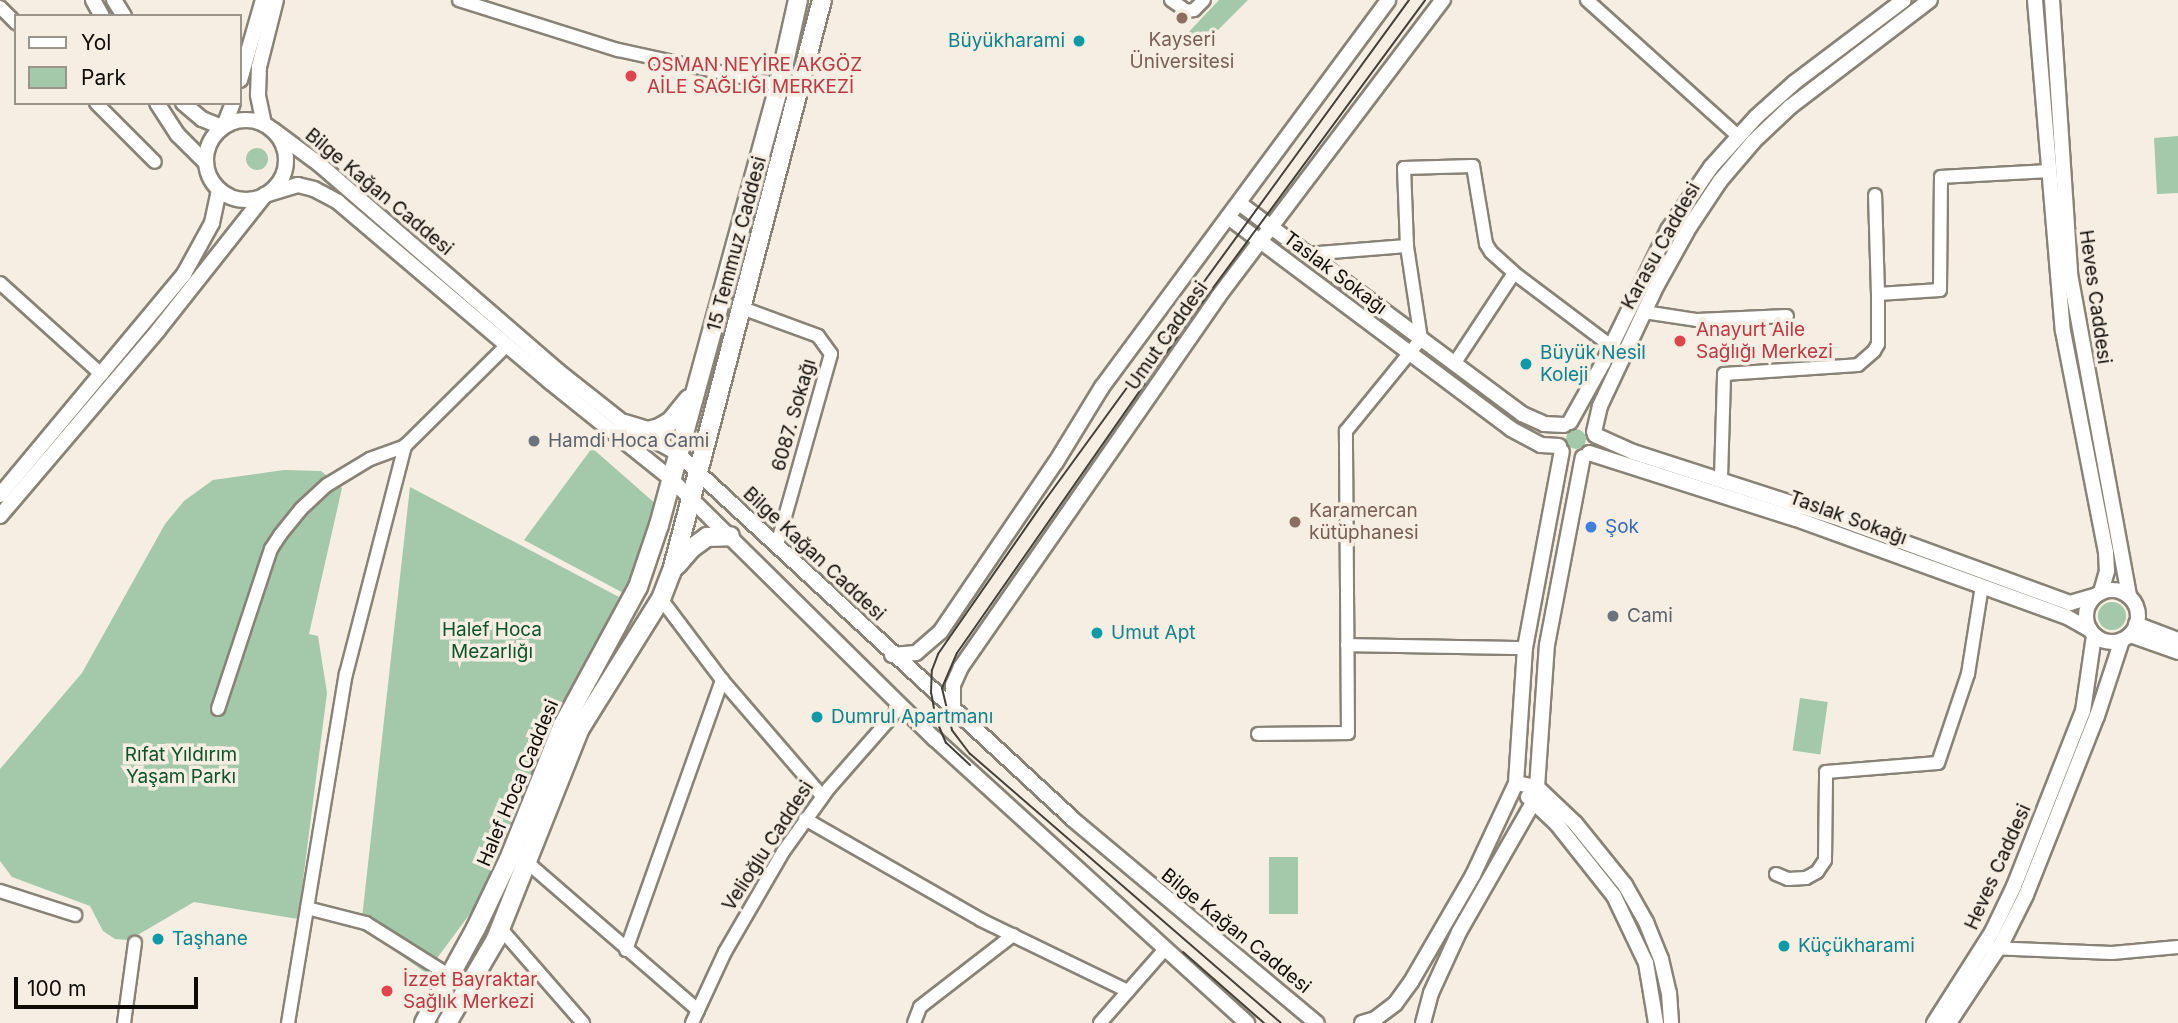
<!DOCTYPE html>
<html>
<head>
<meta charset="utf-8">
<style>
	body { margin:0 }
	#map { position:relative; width:2178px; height:1023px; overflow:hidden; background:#f6eee2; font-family:Inter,sans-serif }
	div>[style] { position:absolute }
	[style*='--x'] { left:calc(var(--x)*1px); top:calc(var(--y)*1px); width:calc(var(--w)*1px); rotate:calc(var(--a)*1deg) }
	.green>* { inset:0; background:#a3c8aa; transform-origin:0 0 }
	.round { border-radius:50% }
	.roads { filter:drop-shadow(2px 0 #898377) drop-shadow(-2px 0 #898377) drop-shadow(0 2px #898377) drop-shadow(0 -2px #898377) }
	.minor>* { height:12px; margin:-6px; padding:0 6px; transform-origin:6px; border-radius:6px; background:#fff }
	.tertiary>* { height:14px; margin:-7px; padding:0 7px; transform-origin:7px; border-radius:7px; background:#fff }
	.tertiary>.ring { margin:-7px; padding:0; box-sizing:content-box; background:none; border:14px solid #fff; border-radius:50% }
	.secondary>* { height:18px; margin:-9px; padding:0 9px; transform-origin:9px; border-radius:9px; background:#fff }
	.tram>* { height:2px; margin:-1px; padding:0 1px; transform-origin:1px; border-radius:1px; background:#433f39 }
	.dots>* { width:19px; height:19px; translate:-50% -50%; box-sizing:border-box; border:4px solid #f6eee2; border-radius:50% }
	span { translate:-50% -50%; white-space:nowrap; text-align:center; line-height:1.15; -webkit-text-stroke:7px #f6eee2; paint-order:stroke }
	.education-label { font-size:19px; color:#785e54 }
	.left { translate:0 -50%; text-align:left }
	.culture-label { font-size:19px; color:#0d838f }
	.right { translate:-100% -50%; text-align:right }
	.health-label { font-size:19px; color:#be3a42 }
	.street-label { font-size:19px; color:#0f0c08 }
	.worship-label { font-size:19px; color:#5b616d }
	.shop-label { font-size:19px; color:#366cbe }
	.park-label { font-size:19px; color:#0c5428 }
	.legend { position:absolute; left:14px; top:14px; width:228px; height:91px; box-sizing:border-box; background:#f6eee2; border:2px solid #9a948b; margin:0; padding:9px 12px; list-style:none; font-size:21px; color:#0f0c08 }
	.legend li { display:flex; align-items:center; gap:14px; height:35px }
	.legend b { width:35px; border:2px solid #9a948b }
	.scale { position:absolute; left:14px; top:977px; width:184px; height:32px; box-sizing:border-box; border:4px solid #0f0c08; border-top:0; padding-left:9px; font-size:21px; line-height:24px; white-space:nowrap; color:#0f0c08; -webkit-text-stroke:5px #f6eee2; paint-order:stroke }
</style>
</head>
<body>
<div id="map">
	<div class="green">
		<i style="clip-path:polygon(1219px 0,1248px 0,1201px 47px,1190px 47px,1184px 37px)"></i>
		<i style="clip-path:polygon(2178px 136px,2178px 193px,2157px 194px,2154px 138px)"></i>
		<i class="round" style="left:246px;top:148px;width:22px;height:22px"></i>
		<i class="round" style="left:1566px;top:429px;width:20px;height:20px"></i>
		<i style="clip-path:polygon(592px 448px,657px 505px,629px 596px,524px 540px)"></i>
		<i style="clip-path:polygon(284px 470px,321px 471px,342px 488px,309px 634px,318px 636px,327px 693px,298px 919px,194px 902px,129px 940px,115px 939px,103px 931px,90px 906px,12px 877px,0 861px,0 769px,82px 673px,165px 524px,184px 501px,213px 480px)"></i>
		<i style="clip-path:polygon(410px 487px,619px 597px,481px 899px,426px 973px,361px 927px)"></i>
		<i class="round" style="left:2098px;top:602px;width:28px;height:28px"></i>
		<i style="left:1800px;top:698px;width:28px;height:53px;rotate:8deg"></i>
		<i style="left:1269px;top:857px;width:29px;height:57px"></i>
	</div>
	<div class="roads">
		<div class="minor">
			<i style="--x:459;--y:0;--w:167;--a:17.5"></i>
			<i style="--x:618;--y:50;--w:165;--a:12.3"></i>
			<i style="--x:1171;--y:0;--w:19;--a:35"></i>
			<i style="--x:1187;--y:11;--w:7;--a:-8"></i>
			<i style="--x:1194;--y:10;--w:14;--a:-45"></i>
			<i style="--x:1587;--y:0;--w:203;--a:42"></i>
			<i style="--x:0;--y:7;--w:23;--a:45"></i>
			<i style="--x:96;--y:103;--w:83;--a:45"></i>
			<i style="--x:1306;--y:254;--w:101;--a:-4.5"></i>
			<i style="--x:0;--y:283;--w:137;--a:42"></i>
			<i style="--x:1878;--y:294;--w:62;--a:-3.7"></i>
			<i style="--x:1940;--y:290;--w:113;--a:-89.5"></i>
			<i style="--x:1941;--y:177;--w:107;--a:-3.2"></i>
			<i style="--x:742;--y:308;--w:81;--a:20.2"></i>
			<i style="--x:818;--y:336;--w:22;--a:54"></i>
			<i style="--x:831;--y:354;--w:198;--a:105.8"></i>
			<i style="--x:1644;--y:312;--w:54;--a:8.6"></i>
			<i style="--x:1697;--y:320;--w:90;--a:-2.5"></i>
			<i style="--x:1454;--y:364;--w:109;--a:-56.6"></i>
			<i style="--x:1721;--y:478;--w:104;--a:-88.3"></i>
			<i style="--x:1724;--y:374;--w:134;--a:-3.8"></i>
			<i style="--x:1858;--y:365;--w:21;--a:-41"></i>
			<i style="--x:1874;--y:351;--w:8;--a:-60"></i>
			<i style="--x:1878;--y:344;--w:50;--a:-90"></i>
			<i style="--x:1878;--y:294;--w:99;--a:-91.7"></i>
			<i style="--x:661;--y:599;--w:101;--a:53"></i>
			<i style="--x:722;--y:680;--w:153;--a:49.2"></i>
			<i style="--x:1347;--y:645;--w:178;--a:1"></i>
			<i style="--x:218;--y:709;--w:169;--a:-71.7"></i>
			<i style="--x:271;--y:549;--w:17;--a:-57"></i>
			<i style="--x:280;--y:535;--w:33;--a:-51"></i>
			<i style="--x:301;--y:509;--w:35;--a:-43"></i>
			<i style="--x:327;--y:485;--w:50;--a:-31.2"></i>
			<i style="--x:370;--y:459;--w:37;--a:-20"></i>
			<i style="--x:1258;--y:734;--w:90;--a:-0.6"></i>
			<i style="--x:1348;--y:733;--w:302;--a:-90.4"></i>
			<i style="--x:1346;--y:431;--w:119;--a:-50.8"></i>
			<i style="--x:1421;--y:339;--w:94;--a:-98.6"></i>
			<i style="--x:1407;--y:246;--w:78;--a:-92.2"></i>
			<i style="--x:1404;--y:168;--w:69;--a:-1.7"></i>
			<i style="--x:1473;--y:166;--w:79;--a:80.5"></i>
			<i style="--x:1486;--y:244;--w:9;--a:58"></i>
			<i style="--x:1491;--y:252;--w:31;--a:42"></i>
			<i style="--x:1514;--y:273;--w:121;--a:37"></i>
			<i style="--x:805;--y:819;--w:203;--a:29.8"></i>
			<i style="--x:981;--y:920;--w:163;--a:25.8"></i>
			<i style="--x:528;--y:863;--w:225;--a:40.9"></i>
			<i style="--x:1776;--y:874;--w:13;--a:23"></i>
			<i style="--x:1788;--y:879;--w:18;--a:-3"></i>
			<i style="--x:1806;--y:878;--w:13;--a:-29"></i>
			<i style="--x:1817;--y:872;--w:14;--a:-56"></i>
			<i style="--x:1825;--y:860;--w:88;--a:-89.3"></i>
			<i style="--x:1826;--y:772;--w:112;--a:-4.6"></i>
			<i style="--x:1938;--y:763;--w:94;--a:-71.4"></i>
			<i style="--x:1968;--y:674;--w:89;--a:-81"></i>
			<i style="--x:0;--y:891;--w:79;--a:17.7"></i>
			<i style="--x:307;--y:908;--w:61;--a:14.3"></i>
			<i style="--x:366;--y:923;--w:99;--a:32.2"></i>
			<i style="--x:501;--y:929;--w:125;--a:48.9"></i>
			<i style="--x:1990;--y:948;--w:122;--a:2.3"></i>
			<i style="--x:2112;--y:953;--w:66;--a:-5.2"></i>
			<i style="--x:626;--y:950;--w:287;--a:-70.4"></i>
			<i style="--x:124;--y:1023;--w:81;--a:-82.2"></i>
			<i style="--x:288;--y:1023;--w:354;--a:-80.6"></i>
			<i style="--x:346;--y:674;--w:236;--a:-75.5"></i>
			<i style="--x:405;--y:446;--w:144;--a:-44.7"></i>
			<i style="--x:692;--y:1023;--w:78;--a:-65.1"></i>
			<i style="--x:725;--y:952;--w:116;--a:-59.9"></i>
			<i style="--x:783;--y:852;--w:79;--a:-54.3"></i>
			<i style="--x:829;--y:788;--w:109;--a:-48.7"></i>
			<i style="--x:914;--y:1023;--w:17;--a:-69"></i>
			<i style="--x:920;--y:1007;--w:118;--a:-37.7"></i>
			<i style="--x:1100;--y:1023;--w:98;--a:-48.7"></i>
		</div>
		<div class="tertiary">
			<i style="--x:93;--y:0;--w:18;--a:61"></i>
			<i style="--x:114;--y:0;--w:19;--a:58"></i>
			<i style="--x:2035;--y:0;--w:332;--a:85.2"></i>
			<i style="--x:2063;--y:331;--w:226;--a:79"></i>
			<i style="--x:2106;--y:553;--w:18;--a:87"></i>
			<i style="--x:2107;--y:571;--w:22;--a:106"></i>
			<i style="--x:2052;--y:0;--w:275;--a:86.2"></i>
			<i style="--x:2070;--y:274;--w:328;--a:79.6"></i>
			<i style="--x:240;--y:80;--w:83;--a:-74"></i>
			<i style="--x:157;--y:103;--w:38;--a:57"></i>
			<i style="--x:178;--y:135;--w:38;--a:45"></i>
			<i style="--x:183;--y:103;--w:25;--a:40"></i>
			<i style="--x:202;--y:119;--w:22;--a:22"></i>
			<i class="ring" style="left:206px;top:120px;width:66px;height:66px"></i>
			<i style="--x:264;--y:124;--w:30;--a:-102"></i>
			<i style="--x:258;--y:95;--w:28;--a:-88"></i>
			<i style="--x:259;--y:67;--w:69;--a:-75.8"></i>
			<i style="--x:224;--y:126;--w:25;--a:-69"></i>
			<i style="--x:273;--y:130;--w:57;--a:36.5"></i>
			<i style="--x:319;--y:164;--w:316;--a:40.9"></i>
			<i style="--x:558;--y:371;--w:85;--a:38.3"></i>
			<i style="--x:625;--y:424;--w:60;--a:29.1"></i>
			<i style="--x:677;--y:453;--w:542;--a:42.76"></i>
			<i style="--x:1075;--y:821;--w:315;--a:39.9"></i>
			<i style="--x:268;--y:194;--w:31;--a:-17"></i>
			<i style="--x:298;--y:185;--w:16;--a:14"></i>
			<i style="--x:314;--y:189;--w:27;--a:28"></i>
			<i style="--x:338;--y:202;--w:277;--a:40.3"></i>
			<i style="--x:549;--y:381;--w:155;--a:38.7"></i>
			<i style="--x:670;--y:478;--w:372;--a:44.6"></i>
			<i style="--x:935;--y:739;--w:422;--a:42.3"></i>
			<i style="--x:1239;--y:203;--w:353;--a:36.7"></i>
			<i style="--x:1522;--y:414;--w:24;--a:24"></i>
			<i style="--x:1544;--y:424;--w:20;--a:3"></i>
			<i style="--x:1228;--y:217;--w:354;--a:36.8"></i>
			<i style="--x:1511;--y:429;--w:34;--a:28"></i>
			<i style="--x:1541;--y:445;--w:18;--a:3"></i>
			<i style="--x:1570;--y:422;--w:68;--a:-60.8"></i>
			<i style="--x:1603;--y:363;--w:148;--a:-64"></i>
			<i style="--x:1668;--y:230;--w:76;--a:-55.7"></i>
			<i style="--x:1711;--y:167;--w:67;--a:-48"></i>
			<i style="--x:1756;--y:117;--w:52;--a:-41.9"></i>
			<i style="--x:1795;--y:82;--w:136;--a:-37"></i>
			<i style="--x:1594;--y:432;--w:27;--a:-77"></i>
			<i style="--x:1600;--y:406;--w:134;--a:-64.8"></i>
			<i style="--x:1657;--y:285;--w:68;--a:-60.8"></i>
			<i style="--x:1690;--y:226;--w:54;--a:-56.3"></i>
			<i style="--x:1720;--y:181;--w:52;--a:-49.6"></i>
			<i style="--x:1754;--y:141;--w:50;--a:-43.4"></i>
			<i style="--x:1790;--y:107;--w:176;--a:-37.4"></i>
			<i style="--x:1595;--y:435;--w:42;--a:24.1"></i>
			<i style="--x:1633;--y:452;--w:221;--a:17.9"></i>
			<i style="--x:1843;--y:520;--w:242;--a:20.1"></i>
			<i style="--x:2070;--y:603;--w:26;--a:-16"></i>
			<i style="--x:1589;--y:453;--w:217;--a:17.7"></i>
			<i style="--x:1796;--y:519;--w:288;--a:19.9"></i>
			<i style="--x:2067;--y:617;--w:26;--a:29"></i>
			<i style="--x:0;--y:495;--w:288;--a:-50.2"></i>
			<i style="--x:184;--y:274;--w:58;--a:-61.2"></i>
			<i style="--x:212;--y:223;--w:34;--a:-78"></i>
			<i style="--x:0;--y:516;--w:245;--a:-49.6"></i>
			<i style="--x:159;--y:329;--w:171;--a:-51.7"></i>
			<i class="ring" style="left:2086px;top:590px;width:38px;height:38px"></i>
			<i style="--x:2136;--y:624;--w:45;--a:20.9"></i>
			<i style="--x:2130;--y:635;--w:51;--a:19.5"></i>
			<i style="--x:892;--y:655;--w:24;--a:-5"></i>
			<i style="--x:916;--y:653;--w:33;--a:-41"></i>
			<i style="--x:941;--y:631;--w:204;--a:-55.8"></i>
			<i style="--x:1056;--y:462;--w:88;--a:-58.5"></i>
			<i style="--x:1102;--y:387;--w:481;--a:-53.5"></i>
			<i style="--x:953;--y:709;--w:24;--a:-90"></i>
			<i style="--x:953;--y:685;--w:20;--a:-66"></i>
			<i style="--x:961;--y:667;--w:450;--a:-55.2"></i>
			<i style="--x:1218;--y:297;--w:373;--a:-52.9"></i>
			<i style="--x:1516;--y:783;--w:21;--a:11"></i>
			<i style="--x:1537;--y:787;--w:52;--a:43.5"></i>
			<i style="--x:1575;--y:823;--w:80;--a:51.1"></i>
			<i style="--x:1625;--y:885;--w:43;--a:60.4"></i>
			<i style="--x:1646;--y:922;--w:40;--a:68"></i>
			<i style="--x:1661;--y:959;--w:35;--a:77"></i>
			<i style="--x:1669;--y:993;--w:30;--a:86"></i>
			<i style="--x:1528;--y:797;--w:38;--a:43"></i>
			<i style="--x:1556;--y:823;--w:93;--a:51.5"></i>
			<i style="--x:1614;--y:896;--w:74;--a:64.5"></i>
			<i style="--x:1646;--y:963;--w:61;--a:80.5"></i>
			<i style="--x:1362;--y:1023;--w:14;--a:-17"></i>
			<i style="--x:1375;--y:1019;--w:25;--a:-37"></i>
			<i style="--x:1395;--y:1004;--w:27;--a:-54"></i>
			<i style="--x:1411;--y:982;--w:124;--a:-59.9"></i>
			<i style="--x:1473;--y:875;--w:102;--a:-64.9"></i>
			<i style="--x:1516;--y:783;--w:135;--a:-86.2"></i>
			<i style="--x:1525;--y:648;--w:200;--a:-79.4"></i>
			<i style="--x:1423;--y:1023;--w:31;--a:-75"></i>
			<i style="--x:1431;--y:993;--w:67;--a:-65.3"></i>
			<i style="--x:1459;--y:932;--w:149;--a:-60.2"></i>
			<i style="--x:1533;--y:803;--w:16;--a:-76"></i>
			<i style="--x:1537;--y:787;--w:142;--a:-86"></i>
			<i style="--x:1547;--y:645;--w:191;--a:-79.2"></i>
			<i style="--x:1934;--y:1023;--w:108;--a:-57.5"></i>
			<i style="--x:1992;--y:932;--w:51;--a:-64.4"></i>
			<i style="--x:2014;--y:886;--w:188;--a:-68.5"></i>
			<i style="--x:2083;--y:711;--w:76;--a:-81.7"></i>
			<i style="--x:1949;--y:1023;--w:98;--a:-56.6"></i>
			<i style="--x:2003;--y:941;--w:51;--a:-63.4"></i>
			<i style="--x:2026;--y:895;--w:193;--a:-68.4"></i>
			<i style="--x:2097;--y:716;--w:80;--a:-71.8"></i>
		</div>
		<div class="secondary">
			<i style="--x:625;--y:424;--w:24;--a:17"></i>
			<i style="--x:648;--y:431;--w:11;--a:-15"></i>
			<i style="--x:659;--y:428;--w:14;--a:-30"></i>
			<i style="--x:671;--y:421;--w:28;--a:-51"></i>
			<i style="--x:677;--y:565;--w:23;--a:-49"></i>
			<i style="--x:692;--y:548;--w:19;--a:-36"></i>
			<i style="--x:707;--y:537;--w:23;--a:-2"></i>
			<i style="--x:424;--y:1023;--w:108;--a:-61.3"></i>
			<i style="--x:476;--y:928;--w:76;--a:-64.4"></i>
			<i style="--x:509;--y:859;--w:144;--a:-68.1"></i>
			<i style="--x:563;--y:725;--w:157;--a:-61.5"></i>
			<i style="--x:638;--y:587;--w:65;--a:-71.3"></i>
			<i style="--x:659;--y:525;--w:456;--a:-74.7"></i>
			<i style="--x:779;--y:85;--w:87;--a:-77.4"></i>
			<i style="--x:447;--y:1023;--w:97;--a:-59.7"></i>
			<i style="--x:496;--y:939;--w:225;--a:-68.3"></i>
			<i style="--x:579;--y:730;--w:155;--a:-58"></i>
			<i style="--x:661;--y:599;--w:30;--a:-69"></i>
			<i style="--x:672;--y:571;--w:590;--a:-75.28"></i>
		</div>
	</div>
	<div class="tram">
		<i style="--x:970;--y:765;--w:33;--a:-137"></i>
		<i style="--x:946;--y:743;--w:25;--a:-113"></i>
		<i style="--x:936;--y:720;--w:27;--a:-100"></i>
		<i style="--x:931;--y:693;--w:23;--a:-88"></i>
		<i style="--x:932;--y:670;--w:17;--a:-69"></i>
		<i style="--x:938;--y:654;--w:184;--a:-55.2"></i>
		<i style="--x:1043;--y:503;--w:622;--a:-53.96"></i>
		<i style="--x:1183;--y:952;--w:108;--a:41.2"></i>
		<i style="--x:1281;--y:1023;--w:411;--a:-139.1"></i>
		<i style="--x:970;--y:754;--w:30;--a:-127"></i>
		<i style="--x:952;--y:730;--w:43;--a:-103.4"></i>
		<i style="--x:942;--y:688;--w:38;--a:-67"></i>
		<i style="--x:957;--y:653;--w:412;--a:-55.1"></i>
		<i style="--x:1193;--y:315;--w:391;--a:-53.6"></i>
	</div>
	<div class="dots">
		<i style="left:1182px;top:18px;background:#8d6e63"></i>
		<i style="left:1079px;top:41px;background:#0f9aa8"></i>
		<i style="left:631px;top:76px;background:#e0444e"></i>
		<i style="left:1680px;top:341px;background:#e0444e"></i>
		<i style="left:1526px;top:364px;background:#0f9aa8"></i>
		<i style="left:534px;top:441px;background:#6b7280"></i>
		<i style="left:1295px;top:522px;background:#8d6e63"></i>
		<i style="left:1591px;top:527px;background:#3f7fe0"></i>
		<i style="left:1613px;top:616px;background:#6b7280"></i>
		<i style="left:1097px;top:633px;background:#0f9aa8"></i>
		<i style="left:817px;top:717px;background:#0f9aa8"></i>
		<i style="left:158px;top:939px;background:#0f9aa8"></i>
		<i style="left:1784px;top:946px;background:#0f9aa8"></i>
		<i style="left:387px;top:991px;background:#e0444e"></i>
	</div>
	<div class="education-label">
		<span style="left:1182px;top:51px">Kayseri<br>Üniversitesi</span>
		<span class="left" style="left:1309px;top:522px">Karamercan<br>kütüphanesi</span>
	</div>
	<div class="culture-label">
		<span class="right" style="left:1065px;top:41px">Büyükharami</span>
		<span class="left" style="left:1540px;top:364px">Büyük Nesil<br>Koleji</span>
		<span class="left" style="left:1111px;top:633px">Umut Apt</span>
		<span class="left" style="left:831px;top:717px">Dumrul Apartmanı</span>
		<span class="left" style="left:172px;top:939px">Taşhane</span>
		<span class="left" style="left:1798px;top:946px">Küçükharami</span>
	</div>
	<div class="health-label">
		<span class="left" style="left:647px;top:76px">OSMAN NEYİRE AKGÖZ<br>AİLE SAĞLIĞI MERKEZİ</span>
		<span class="left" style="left:1696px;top:341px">Anayurt Aile<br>Sağlığı Merkezi</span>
		<span class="left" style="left:403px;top:991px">İzzet Bayraktar<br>Sağlık Merkezi</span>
	</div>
	<div class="street-label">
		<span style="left:379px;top:192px;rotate:40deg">Bilge Kağan Caddesi</span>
		<span style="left:737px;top:244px;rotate:-75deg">15 Temmuz Caddesi</span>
		<span style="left:1661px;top:246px;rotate:-61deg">Karasu Caddesi</span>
		<span style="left:1335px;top:273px;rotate:37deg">Taslak Sokağı</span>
		<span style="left:2095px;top:297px;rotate:82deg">Heves Caddesi</span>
		<span style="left:1167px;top:336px;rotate:-55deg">Umut Caddesi</span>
		<span style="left:794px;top:415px;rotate:-74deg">6087. Sokağı</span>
		<span style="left:1848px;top:518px;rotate:20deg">Taslak Sokağı</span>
		<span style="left:814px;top:554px;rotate:43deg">Bilge Kağan Caddesi</span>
		<span style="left:518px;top:783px;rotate:-67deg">Halef Hoca Caddesi</span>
		<span style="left:768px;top:846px;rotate:-57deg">Velioğlu Caddesi</span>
		<span style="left:1998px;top:867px;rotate:-66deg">Heves Caddesi</span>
		<span style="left:1236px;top:931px;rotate:39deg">Bilge Kağan Caddesi</span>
	</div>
	<div class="worship-label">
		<span class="left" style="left:548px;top:441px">Hamdi Hoca Cami</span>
		<span class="left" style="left:1627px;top:616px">Cami</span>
	</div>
	<div class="shop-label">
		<span class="left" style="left:1605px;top:527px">Şok</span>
	</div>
	<div class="park-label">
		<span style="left:492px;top:641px">Halef Hoca<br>Mezarlığı</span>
		<span style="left:181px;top:766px">Rıfat Yıldırım<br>Yaşam Parkı</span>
	</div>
	<ul class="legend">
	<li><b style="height:9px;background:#fff"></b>Yol</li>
	<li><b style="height:19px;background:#a3c8aa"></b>Park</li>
	</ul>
	<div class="scale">100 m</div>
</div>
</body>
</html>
